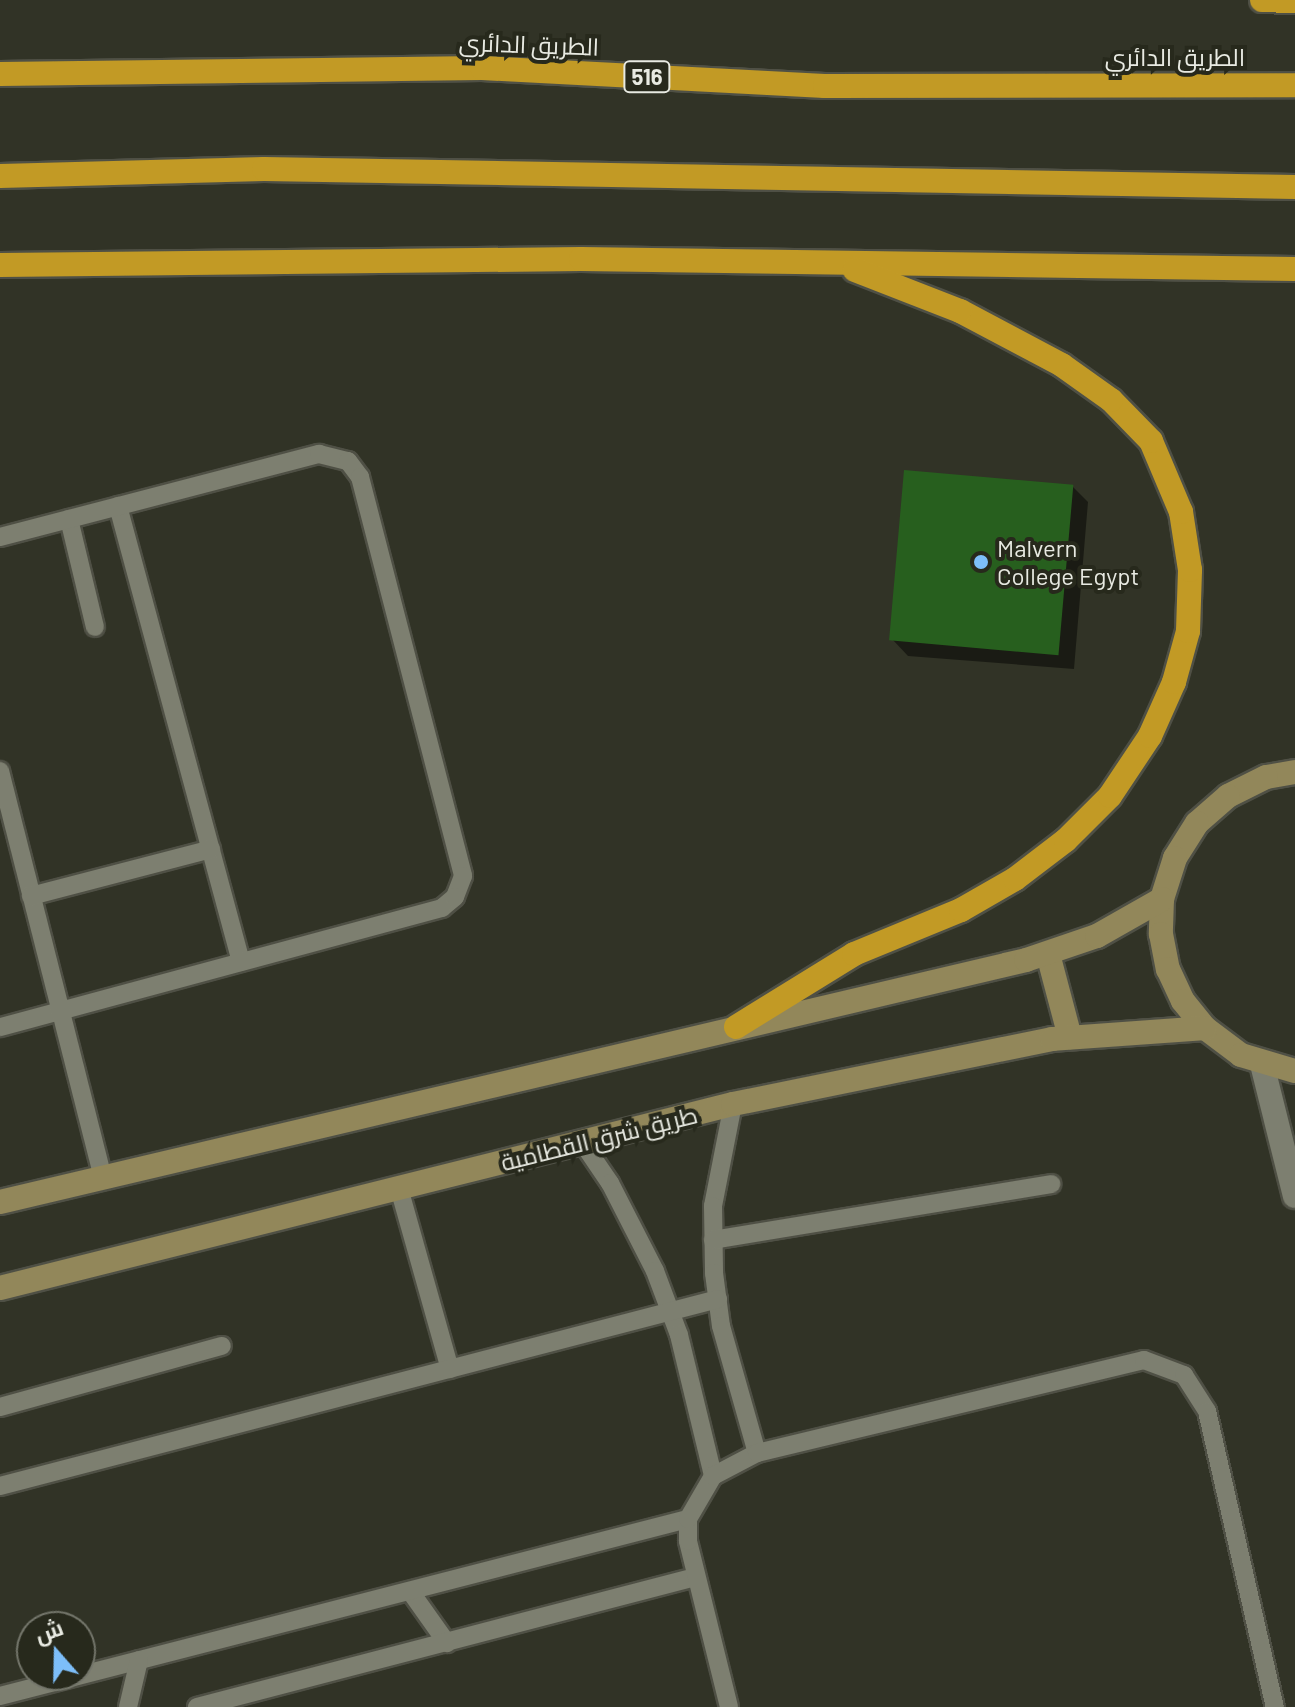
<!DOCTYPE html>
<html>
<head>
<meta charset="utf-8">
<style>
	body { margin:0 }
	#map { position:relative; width:1295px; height:1707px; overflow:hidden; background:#313326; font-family:Barlow,Cairo,sans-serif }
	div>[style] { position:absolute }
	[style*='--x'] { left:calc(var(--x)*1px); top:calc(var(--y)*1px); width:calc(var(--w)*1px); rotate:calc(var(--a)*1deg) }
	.shadow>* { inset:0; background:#0007 }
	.building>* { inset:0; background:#275f1e; transform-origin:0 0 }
	.roads { filter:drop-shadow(2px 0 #4f5045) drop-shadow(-2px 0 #4f5045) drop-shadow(0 2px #4f5045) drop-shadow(0 -2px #4f5045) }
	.lane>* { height:18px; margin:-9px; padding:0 9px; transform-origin:9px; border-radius:9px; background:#7d7f70 }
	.street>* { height:24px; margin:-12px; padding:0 12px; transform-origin:12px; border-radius:12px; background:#7d7f70 }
	.secondary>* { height:24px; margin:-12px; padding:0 12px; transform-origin:12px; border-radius:12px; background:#92875a }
	.highway>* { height:24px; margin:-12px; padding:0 12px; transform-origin:12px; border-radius:12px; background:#c29a25 }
	.dots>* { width:22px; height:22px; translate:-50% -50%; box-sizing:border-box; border:4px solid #27291c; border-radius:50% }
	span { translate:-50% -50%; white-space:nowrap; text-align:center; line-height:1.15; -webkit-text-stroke:8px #27291c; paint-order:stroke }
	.shield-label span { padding:2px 6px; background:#27291c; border:2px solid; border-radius:6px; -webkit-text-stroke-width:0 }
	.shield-label { font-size:22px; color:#e8eae2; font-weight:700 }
	.street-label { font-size:24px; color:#e8eae2 }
	.poi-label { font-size:24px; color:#e8eae2 }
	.left { translate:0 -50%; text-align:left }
	.north { position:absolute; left:16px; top:1611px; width:80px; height:80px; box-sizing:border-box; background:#27291c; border:2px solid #74766b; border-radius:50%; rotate:340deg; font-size:22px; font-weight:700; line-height:32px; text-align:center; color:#e8eae2 }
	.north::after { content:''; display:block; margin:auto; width:28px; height:36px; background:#7dbef9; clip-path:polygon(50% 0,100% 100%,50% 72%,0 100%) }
</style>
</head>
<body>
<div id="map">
	<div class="shadow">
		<i style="clip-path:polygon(1072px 486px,1088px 502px,1074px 669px,908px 656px,892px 639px)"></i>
	</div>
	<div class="building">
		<i style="left:904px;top:470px;width:170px;height:171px;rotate:5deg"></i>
	</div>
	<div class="roads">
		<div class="lane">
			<i style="--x:118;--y:506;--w:472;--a:74.9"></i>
			<i style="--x:69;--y:519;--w:111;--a:76.5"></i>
			<i style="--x:0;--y:537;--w:330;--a:-14.6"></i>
			<i style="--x:319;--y:454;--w:30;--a:14"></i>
			<i style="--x:348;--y:461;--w:20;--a:53"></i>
			<i style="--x:360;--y:477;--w:412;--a:75.5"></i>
			<i style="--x:463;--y:876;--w:22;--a:111"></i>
			<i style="--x:455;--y:897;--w:17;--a:140"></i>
			<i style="--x:442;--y:908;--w:458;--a:164.9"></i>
			<i style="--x:0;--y:771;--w:420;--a:75.8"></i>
			<i style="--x:31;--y:896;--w:186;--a:-14.6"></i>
			<i style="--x:733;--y:1104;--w:104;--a:101.1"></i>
			<i style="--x:713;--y:1206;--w:67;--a:89.1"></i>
			<i style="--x:714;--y:1273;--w:53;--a:82.5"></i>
			<i style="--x:721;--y:1326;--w:132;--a:74.2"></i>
			<i style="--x:582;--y:1142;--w:50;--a:55.7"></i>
			<i style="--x:610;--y:1183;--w:99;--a:62.9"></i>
			<i style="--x:655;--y:1271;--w:68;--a:69.4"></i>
			<i style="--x:679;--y:1335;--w:145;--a:76.4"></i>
			<i style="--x:399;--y:1188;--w:188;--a:74.3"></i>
			<i style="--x:713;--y:1240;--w:343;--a:-9.4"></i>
			<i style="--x:0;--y:1407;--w:230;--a:-15.4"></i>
			<i style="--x:0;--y:1486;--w:742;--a:-14.6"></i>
			<i style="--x:410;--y:1591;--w:64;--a:54.6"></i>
			<i style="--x:0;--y:1696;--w:710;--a:-14.43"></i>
			<i style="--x:128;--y:1707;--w:48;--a:-76.8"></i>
			<i style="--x:197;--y:1707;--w:515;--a:-14.63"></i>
			<i style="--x:729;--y:1707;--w:171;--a:-103.9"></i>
			<i style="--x:688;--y:1541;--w:22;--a:-90"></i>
			<i style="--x:688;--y:1519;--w:50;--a:-59.8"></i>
			<i style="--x:713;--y:1476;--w:50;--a:-27.6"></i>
			<i style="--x:757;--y:1453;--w:398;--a:-13.5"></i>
			<i style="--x:1144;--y:1360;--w:43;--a:20.6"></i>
			<i style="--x:1184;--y:1375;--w:43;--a:57.4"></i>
			<i style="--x:1207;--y:1411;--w:304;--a:77.1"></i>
		</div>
		<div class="street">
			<i style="--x:1262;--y:1064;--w:136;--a:76"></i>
		</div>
		<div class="secondary">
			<i style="--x:1295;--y:772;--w:29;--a:170"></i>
			<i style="--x:1266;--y:777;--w:42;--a:153.4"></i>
			<i style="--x:1228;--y:796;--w:41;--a:138.9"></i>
			<i style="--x:1197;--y:823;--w:41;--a:122.2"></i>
			<i style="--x:1175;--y:858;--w:43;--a:107.6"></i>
			<i style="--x:1162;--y:899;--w:35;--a:92"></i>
			<i style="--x:1161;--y:934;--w:36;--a:79"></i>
			<i style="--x:1168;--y:969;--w:35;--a:65"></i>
			<i style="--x:1183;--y:1001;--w:35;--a:51"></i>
			<i style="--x:1205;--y:1028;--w:45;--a:36.9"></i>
			<i style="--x:1241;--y:1055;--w:56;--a:16.5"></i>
			<i style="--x:1048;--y:954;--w:86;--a:75.2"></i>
			<i style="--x:0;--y:1202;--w:1054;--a:-13.27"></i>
			<i style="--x:1026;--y:960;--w:75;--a:-18.7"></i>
			<i style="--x:1097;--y:936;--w:75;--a:-29.6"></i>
			<i style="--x:0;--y:1288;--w:756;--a:-14.09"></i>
			<i style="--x:733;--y:1104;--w:326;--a:-11.5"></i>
			<i style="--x:1052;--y:1039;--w:153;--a:-4.1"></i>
		</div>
		<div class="highway">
			<i style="--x:1262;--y:0;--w:33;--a:2"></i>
			<i style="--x:0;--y:74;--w:482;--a:-0.7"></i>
			<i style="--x:482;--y:68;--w:343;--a:3"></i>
			<i style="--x:825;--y:86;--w:470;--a:-0.1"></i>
			<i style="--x:0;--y:176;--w:264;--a:-1.5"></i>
			<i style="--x:264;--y:169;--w:1031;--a:1"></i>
			<i style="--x:0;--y:265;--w:581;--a:-0.59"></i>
			<i style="--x:581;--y:259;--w:714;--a:0.8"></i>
			<i style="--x:736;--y:1027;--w:139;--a:-31.7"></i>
			<i style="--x:854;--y:954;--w:116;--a:-22.4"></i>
			<i style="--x:961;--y:910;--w:62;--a:-29.9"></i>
			<i style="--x:1015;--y:879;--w:64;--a:-37.4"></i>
			<i style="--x:1066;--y:840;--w:62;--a:-45"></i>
			<i style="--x:1110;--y:796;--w:72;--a:-56.3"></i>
			<i style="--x:1150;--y:736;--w:59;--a:-66"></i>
			<i style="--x:1174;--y:682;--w:53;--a:-74.6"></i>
			<i style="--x:1188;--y:631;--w:61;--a:-88.1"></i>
			<i style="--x:1190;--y:570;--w:59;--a:-98.8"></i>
			<i style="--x:1181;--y:512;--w:77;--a:-112.9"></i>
			<i style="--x:1151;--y:441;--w:57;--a:-134.3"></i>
			<i style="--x:1111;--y:400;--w:60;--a:-144.5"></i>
			<i style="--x:1062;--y:365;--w:115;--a:-152.1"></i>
			<i style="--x:960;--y:311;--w:113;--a:-158.7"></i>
		</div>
	</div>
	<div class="dots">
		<i style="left:981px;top:562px;background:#7dbef9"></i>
	</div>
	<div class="shield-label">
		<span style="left:647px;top:77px">516</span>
	</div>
	<div class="street-label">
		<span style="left:529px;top:44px;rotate:2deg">الطريق الدائري</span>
		<span style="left:1175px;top:57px">الطريق الدائري</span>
		<span style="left:599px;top:1138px;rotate:-14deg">طريق شرق القطامية</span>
	</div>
	<div class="poi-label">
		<span class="left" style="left:997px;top:562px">Malvern<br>College Egypt</span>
	</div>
	<div class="north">ش</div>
</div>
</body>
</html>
